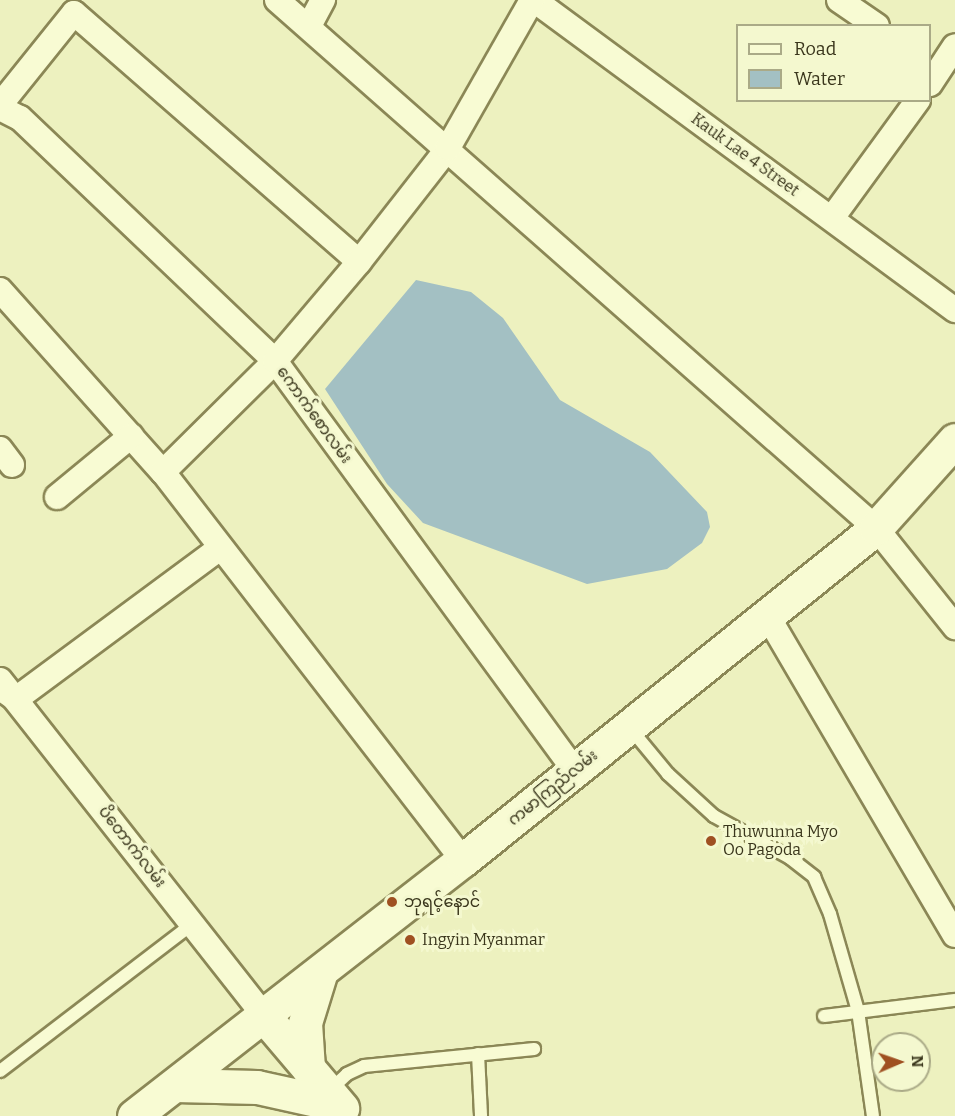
<!DOCTYPE html>
<html>
<head>
<meta charset="utf-8">
<style>
	body { margin:0 }
	#map { position:relative; width:955px; height:1116px; overflow:hidden; background:#edf1bf; font-family:Bitter,"Noto Sans Myanmar",serif }
	div>[style] { position:absolute }
	[style*='--x'] { left:calc(var(--x)*1px); top:calc(var(--y)*1px); width:calc(var(--w)*1px); rotate:calc(var(--a)*1deg) }
	.water>* { inset:0; background:#a3c0c3 }
	.roads { filter:drop-shadow(2px 0 #8b8756) drop-shadow(-2px 0 #8b8756) drop-shadow(0 2px #8b8756) drop-shadow(0 -2px #8b8756) }
	.lane>* { height:12px; margin:-6px; padding:0 6px; transform-origin:6px; border-radius:6px; background:#f8fbd3 }
	.street>* { height:24px; margin:-12px; padding:0 12px; transform-origin:12px; border-radius:12px; background:#f8fbd3 }
	.secondary>* { height:33px; margin:-16.5px; padding:0 16.5px; transform-origin:16.5px; border-radius:16.5px; background:#f8fbd3 }
	.dots>* { width:16px; height:16px; translate:-50% -50%; box-sizing:border-box; border:3px solid #f4f8cf; border-radius:50% }
	span { translate:-50% -50%; white-space:nowrap; text-align:center; line-height:1.15; -webkit-text-stroke:6px #f4f8cf; paint-order:stroke }
	.street-label { font-size:16px; color:#3a361c }
	.poi-label { font-size:16px; color:#3a361c }
	.left { translate:0 -50%; text-align:left }
	.legend { position:absolute; left:736px; top:24px; width:195px; height:78px; box-sizing:border-box; background:#f4f8cf; border:2px solid #aaaa87; margin:0; padding:8px 10px; list-style:none; font-size:18px; color:#3a361c }
	.legend li { display:flex; align-items:center; gap:12px; height:30px }
	.legend b { width:30px; border:2px solid #aaaa87 }
	.north { position:absolute; left:871px; top:1032px; width:60px; height:60px; box-sizing:border-box; background:#f4f8cf; border:2px solid #aaaa87; border-radius:50%; rotate:88deg; font-size:16px; font-weight:700; line-height:24px; text-align:center; color:#3a361c }
	.north::after { content:''; display:block; margin:auto; width:21px; height:27px; background:#9f5021; clip-path:polygon(50% 0,100% 100%,50% 72%,0 100%) }
</style>
</head>
<body>
<div id="map">
	<div class="water">
		<i style="clip-path:polygon(416px 280px,471px 292px,503px 318px,560px 400px,650px 452px,707px 512px,710px 527px,702px 543px,667px 569px,587px 584px,423px 523px,387px 484px,325px 389px)"></i>
	</div>
	<div class="roads">
		<div class="lane">
			<i style="--x:630;--y:728;--w:60;--a:50.4"></i>
			<i style="--x:668;--y:774;--w:62;--a:42.4"></i>
			<i style="--x:714;--y:816;--w:87;--a:28.9"></i>
			<i style="--x:790;--y:858;--w:31;--a:38"></i>
			<i style="--x:814;--y:877;--w:40;--a:66.6"></i>
			<i style="--x:830;--y:914;--w:101;--a:73.9"></i>
			<i style="--x:858;--y:1011;--w:106;--a:81.9"></i>
			<i style="--x:824;--y:1016;--w:132;--a:-7"></i>
			<i style="--x:478;--y:1054;--w:62;--a:87.2"></i>
			<i style="--x:0;--y:1071;--w:242;--a:-37.4"></i>
			<i style="--x:329;--y:1091;--w:25;--a:-43"></i>
			<i style="--x:347;--y:1074;--w:19;--a:-25"></i>
			<i style="--x:364;--y:1066;--w:171;--a:-5.7"></i>
		</div>
		<div class="street">
			<i style="--x:277;--y:0;--w:798;--a:41.4"></i>
			<i style="--x:876;--y:528;--w:127;--a:51.4"></i>
			<i style="--x:534;--y:0;--w:523;--a:36.37"></i>
			<i style="--x:839;--y:0;--w:46;--a:34.4"></i>
			<i style="--x:309;--y:26;--w:30;--a:-62"></i>
			<i style="--x:930;--y:84;--w:45;--a:-56.7"></i>
			<i style="--x:0;--y:105;--w:118;--a:-51.2"></i>
			<i style="--x:74;--y:13;--w:378;--a:41.1"></i>
			<i style="--x:0;--y:108;--w:22;--a:27"></i>
			<i style="--x:20;--y:118;--w:352;--a:43.6"></i>
			<i style="--x:275;--y:361;--w:508;--a:53.81"></i>
			<i style="--x:832;--y:218;--w:146;--a:-53.9"></i>
			<i style="--x:0;--y:290;--w:244;--a:48.2"></i>
			<i style="--x:163;--y:472;--w:490;--a:52.3"></i>
			<i style="--x:0;--y:449;--w:20;--a:53"></i>
			<i style="--x:163;--y:472;--w:158;--a:-44.7"></i>
			<i style="--x:275;--y:361;--w:130;--a:-49.7"></i>
			<i style="--x:359;--y:262;--w:145;--a:-52"></i>
			<i style="--x:448;--y:148;--w:170;--a:-60.4"></i>
			<i style="--x:57;--y:497;--w:96;--a:-39.5"></i>
			<i style="--x:767;--y:615;--w:371;--a:59.6"></i>
			<i style="--x:0;--y:680;--w:427;--a:51.8"></i>
			<i style="--x:3;--y:690;--w:16;--a:35"></i>
			<i style="--x:16;--y:699;--w:254;--a:-36.5"></i>
		</div>
		<div class="secondary">
			<i style="--x:264;--y:1016;--w:121;--a:49.7"></i>
			<i style="--x:308;--y:1068;--w:45;--a:-93.8"></i>
			<i style="--x:305;--y:1023;--w:54;--a:-72.9"></i>
			<i style="--x:175;--y:1085;--w:82;--a:1.4"></i>
			<i style="--x:257;--y:1087;--w:83;--a:12.5"></i>
			<i style="--x:134;--y:1116;--w:417;--a:-37.9"></i>
			<i style="--x:463;--y:860;--w:530;--a:-38.79"></i>
			<i style="--x:876;--y:528;--w:118;--a:-48.1"></i>
		</div>
	</div>
	<div class="dots">
		<i style="left:711px;top:841px;background:#9f5021"></i>
		<i style="left:392px;top:902px;background:#9f5021"></i>
		<i style="left:410px;top:940px;background:#9f5021"></i>
	</div>
	<div class="street-label">
		<span style="left:745px;top:155px;rotate:36deg">Kauk Lae 4 Street</span>
		<span style="left:314px;top:415px;rotate:54deg">ကောက်စောလမ်း</span>
		<span style="left:553px;top:788px;rotate:-39deg">ကမာကြည်လမ်း</span>
		<span style="left:132px;top:847px;rotate:52deg">ပိတောက်လမ်း</span>
	</div>
	<div class="poi-label">
		<span class="left" style="left:723px;top:841px">Thuwunna Myo<br>Oo Pagoda</span>
		<span class="left" style="left:404px;top:902px">ဘုရင့်နောင်</span>
		<span class="left" style="left:422px;top:940px">Ingyin Myanmar</span>
	</div>
	<ul class="legend">
	<li><b style="height:8px;background:#f8fbd3"></b>Road</li>
	<li><b style="height:16px;background:#a3c0c3"></b>Water</li>
	</ul>
	<div class="north">N</div>
</div>
</body>
</html>
